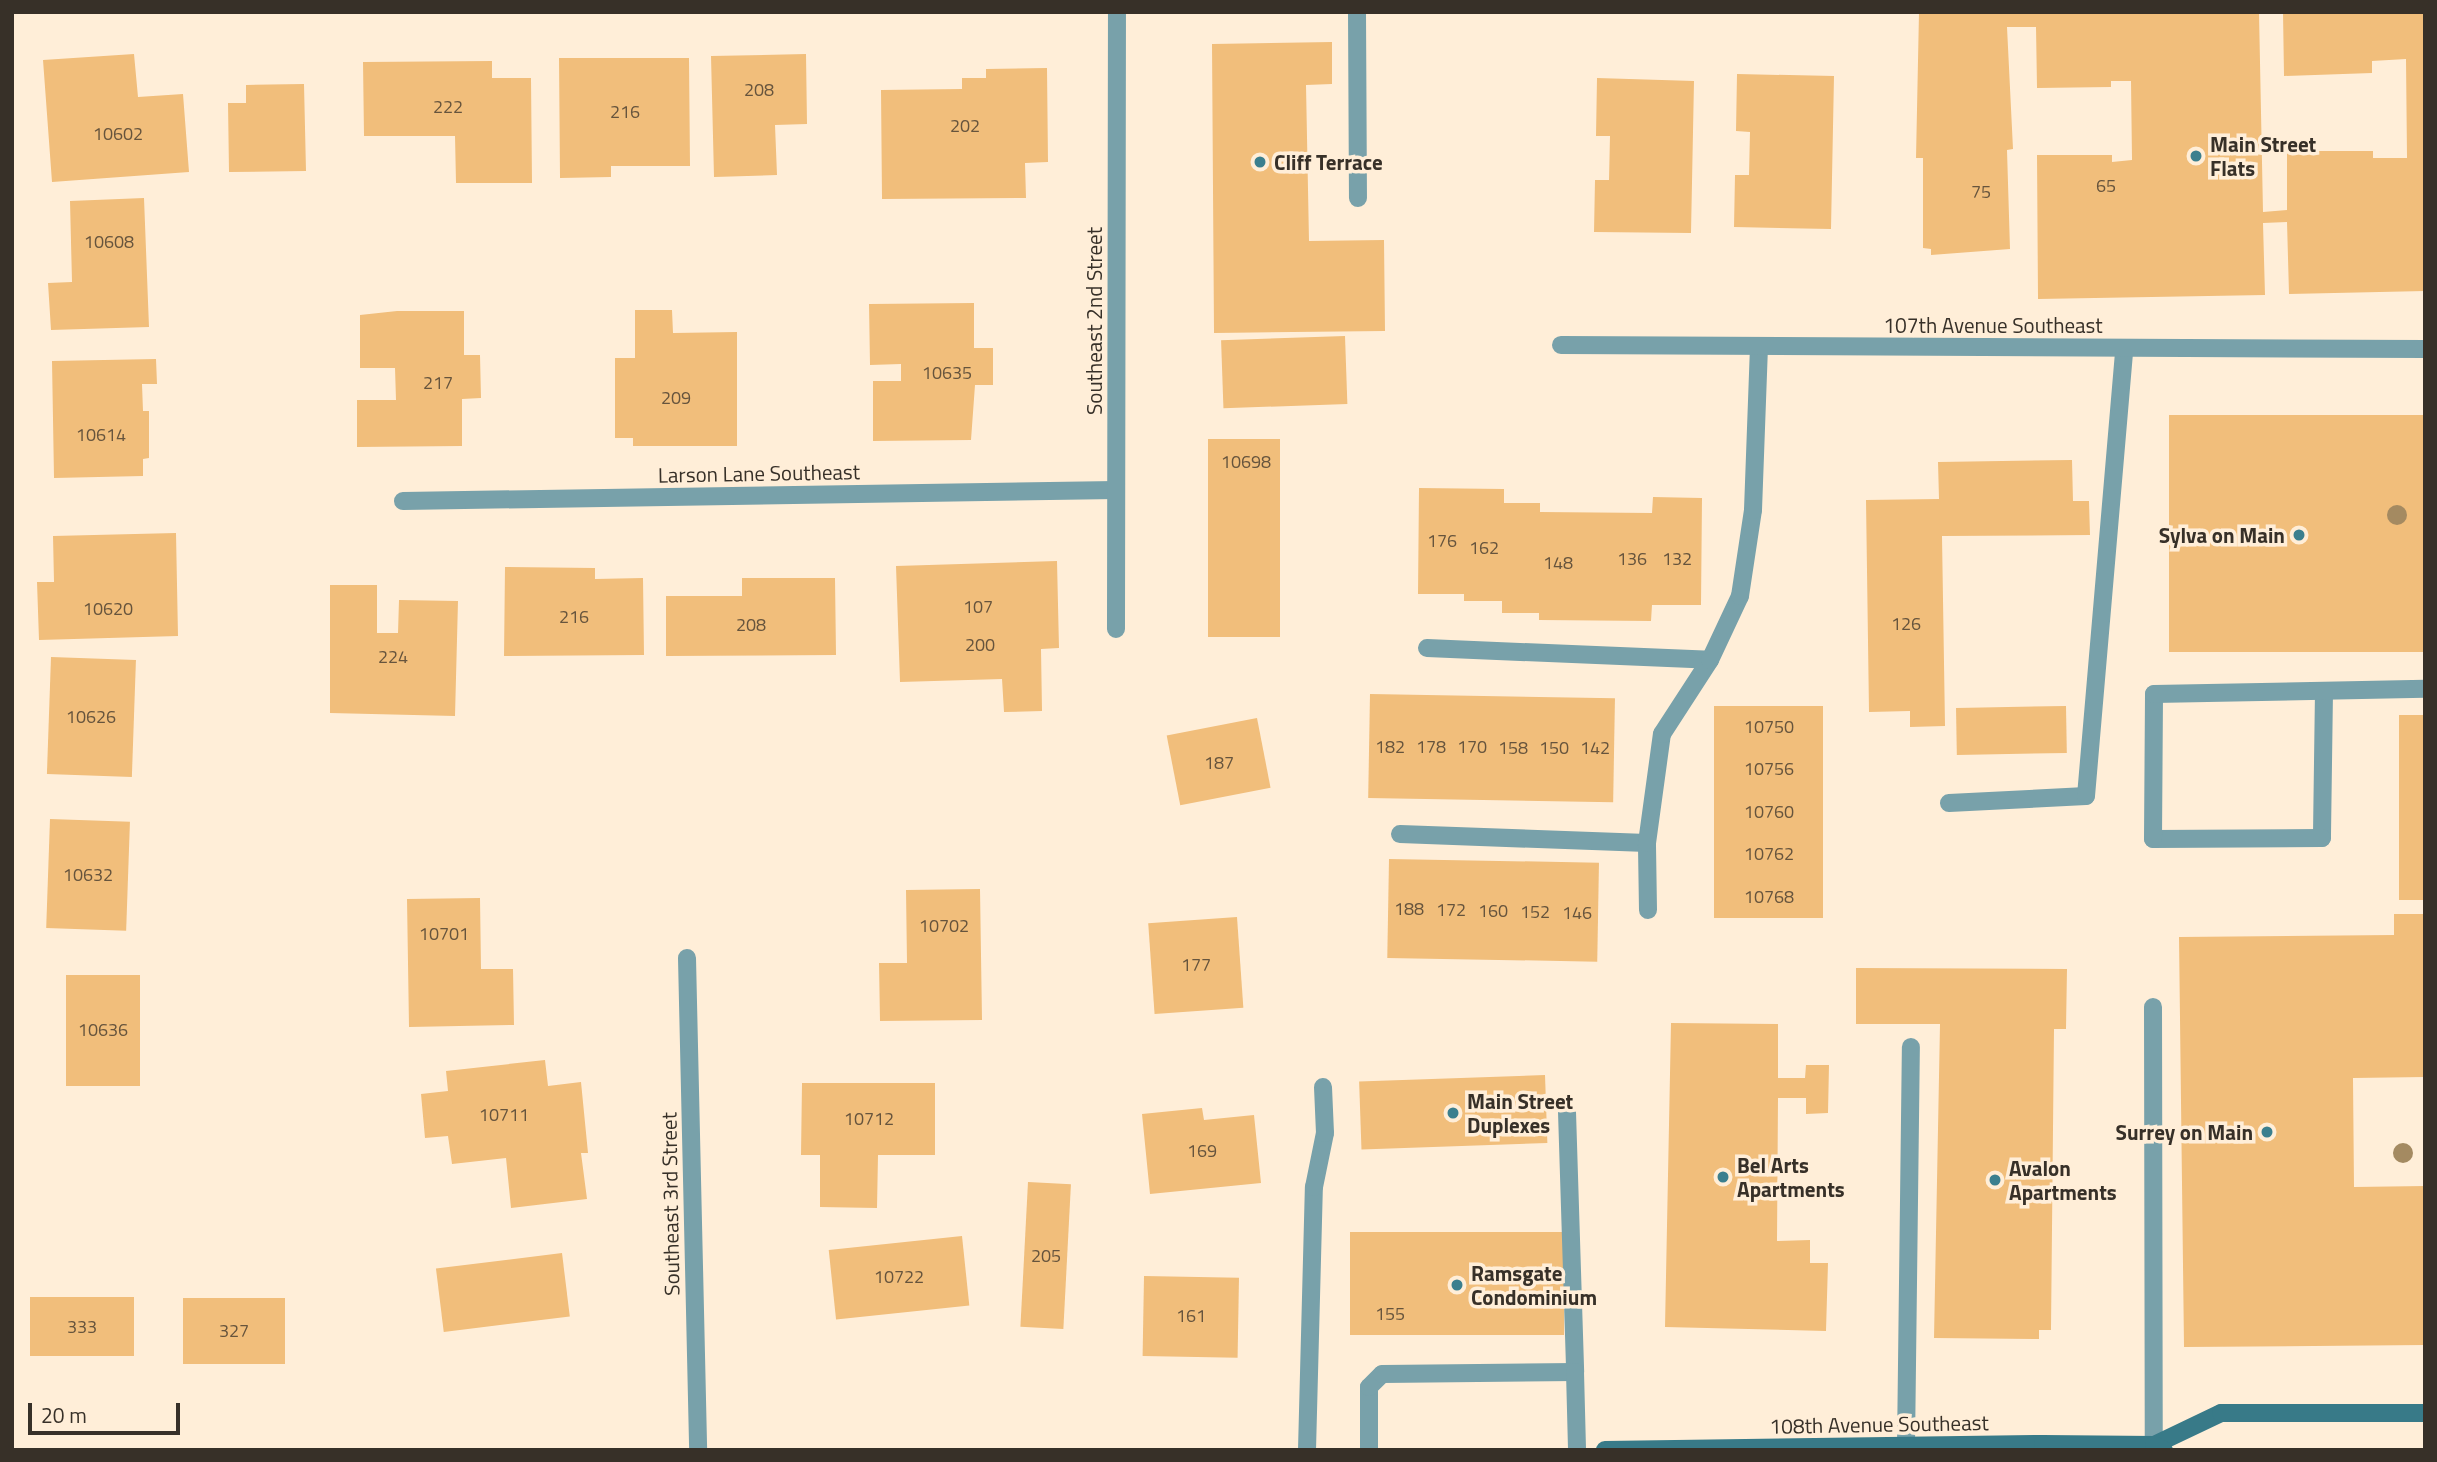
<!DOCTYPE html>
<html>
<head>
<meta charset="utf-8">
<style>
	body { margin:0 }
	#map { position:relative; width:2437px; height:1462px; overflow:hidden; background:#ffeed8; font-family:"Titillium Web",sans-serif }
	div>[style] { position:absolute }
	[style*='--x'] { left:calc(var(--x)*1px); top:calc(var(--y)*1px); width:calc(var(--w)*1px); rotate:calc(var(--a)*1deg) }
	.building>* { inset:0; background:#f1be7b; transform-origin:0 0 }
	.lane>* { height:18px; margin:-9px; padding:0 9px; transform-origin:9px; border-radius:9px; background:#78a1aa }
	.street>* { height:18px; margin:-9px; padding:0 9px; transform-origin:9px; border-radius:9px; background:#78a1aa }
	.secondary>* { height:18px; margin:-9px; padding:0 9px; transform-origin:9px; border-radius:9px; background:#387a88 }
	.trees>* { width:20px; height:20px; margin:-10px; border-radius:50%; background:#a48a61 }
	.dots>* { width:19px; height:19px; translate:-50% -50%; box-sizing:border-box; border:4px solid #ffeed8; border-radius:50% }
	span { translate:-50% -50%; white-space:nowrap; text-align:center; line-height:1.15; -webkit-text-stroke:7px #ffeed8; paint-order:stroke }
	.number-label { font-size:18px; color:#66543d }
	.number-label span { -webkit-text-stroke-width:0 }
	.poi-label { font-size:21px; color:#373028; font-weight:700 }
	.left { translate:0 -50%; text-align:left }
	.right { translate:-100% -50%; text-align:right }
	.street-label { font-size:21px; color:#373028 }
	.frame { position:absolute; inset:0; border:14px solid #373028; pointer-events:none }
	.scale { position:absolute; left:28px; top:1403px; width:152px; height:32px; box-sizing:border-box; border:4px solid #373028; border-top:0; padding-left:9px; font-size:21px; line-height:24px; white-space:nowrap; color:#373028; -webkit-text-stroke:5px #ffeed8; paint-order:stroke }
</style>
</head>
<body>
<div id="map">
	<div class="building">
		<i style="clip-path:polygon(1919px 12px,2259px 12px,2263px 212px,2287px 210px,2287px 151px,2373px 151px,2373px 158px,2407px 158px,2406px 59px,2372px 61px,2372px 73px,2284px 76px,2283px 12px,2425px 12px,2425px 291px,2289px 294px,2287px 222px,2263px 223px,2265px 295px,2038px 299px,2037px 155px,2112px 155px,2112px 162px,2132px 160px,2131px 81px,2111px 81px,2111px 87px,2037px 88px,2036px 27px,2007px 27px,2013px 149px,2007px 150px,2010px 249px,1931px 255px,1931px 249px,1923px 248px,1923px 158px,1916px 158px)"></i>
		<i style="clip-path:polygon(1332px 42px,1332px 84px,1306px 85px,1309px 241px,1384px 240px,1385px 331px,1214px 333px,1212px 44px)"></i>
		<i style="clip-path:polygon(134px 54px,138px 97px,183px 94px,189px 172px,52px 182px,43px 60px)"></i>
		<i style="clip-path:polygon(806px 54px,807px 124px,775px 125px,777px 175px,714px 177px,711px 56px)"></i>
		<i style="clip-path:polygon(559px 58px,689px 58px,690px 166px,611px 166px,611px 177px,560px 178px)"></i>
		<i style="clip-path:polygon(492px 61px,492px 78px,531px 78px,532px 183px,456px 183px,455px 136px,364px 136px,363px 62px)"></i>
		<i style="clip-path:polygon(1047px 68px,1048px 162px,1025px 163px,1026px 198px,882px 199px,881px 90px,962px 89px,962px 78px,986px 78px,986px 69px)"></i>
		<i style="clip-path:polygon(1737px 74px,1834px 76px,1831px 229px,1734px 227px,1735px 175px,1749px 175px,1750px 132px,1736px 131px)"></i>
		<i style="clip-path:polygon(1597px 78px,1694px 81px,1691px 233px,1594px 232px,1595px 180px,1609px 180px,1610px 136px,1596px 136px)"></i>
		<i style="clip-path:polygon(304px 84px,306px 171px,229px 172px,228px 103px,246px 103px,246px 85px)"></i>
		<i style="clip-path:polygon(144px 198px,149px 327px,51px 330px,48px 283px,72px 282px,70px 201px)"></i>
		<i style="clip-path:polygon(974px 303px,974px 348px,993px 348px,993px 385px,975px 385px,971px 440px,873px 441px,873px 381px,901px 381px,901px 364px,870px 365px,869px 304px)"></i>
		<i style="clip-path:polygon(635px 310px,672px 310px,673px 333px,737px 332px,737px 446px,633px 446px,633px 438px,615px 438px,615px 358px,635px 358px)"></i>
		<i style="clip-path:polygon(397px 311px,464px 311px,464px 355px,480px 355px,481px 398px,462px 399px,462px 446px,357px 447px,357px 400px,396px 400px,395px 368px,360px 368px,360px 315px)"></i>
		<i style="left:1345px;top:336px;width:68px;height:124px;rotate:88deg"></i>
		<i style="clip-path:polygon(156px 359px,157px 384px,142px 384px,143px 411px,149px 411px,149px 458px,143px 459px,143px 476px,54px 478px,52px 361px)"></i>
		<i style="left:2425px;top:415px;width:237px;height:256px;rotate:90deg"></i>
		<i style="left:1208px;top:439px;width:72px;height:198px"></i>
		<i style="clip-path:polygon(2072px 460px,2073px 501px,2089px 501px,2090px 535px,1942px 536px,1945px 726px,1910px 727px,1910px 711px,1869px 712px,1866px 500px,1939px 499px,1938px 462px)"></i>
		<i style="clip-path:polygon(1419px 488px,1504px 489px,1504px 503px,1540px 503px,1540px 512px,1652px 513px,1653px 497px,1702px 498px,1701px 605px,1652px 605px,1651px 621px,1539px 620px,1539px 613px,1502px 613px,1502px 601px,1464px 601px,1464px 594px,1418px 594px)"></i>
		<i style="clip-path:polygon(176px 533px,178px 636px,39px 640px,37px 582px,54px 582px,53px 536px)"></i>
		<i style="clip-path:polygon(1057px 561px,1059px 648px,1041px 649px,1042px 711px,1004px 712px,1002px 679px,900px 682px,896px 566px)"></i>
		<i style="clip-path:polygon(505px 567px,595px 568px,595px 579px,643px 578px,644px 655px,504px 656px)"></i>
		<i style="clip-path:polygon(742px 578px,835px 578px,836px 655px,666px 656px,666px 596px,742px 596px)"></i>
		<i style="clip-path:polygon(330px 585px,377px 585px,377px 633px,398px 633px,399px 600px,458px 601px,455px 716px,330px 713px)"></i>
		<i style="left:51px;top:657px;width:85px;height:117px;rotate:2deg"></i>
		<i style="left:1370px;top:694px;width:245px;height:104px;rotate:1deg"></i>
		<i style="left:1714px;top:706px;width:109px;height:212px"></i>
		<i style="left:2066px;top:706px;width:47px;height:110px;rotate:89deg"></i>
		<i style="left:2399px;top:715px;width:26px;height:185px"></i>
		<i style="left:1257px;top:718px;width:71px;height:92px;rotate:79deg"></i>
		<i style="left:50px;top:819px;width:80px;height:109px;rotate:2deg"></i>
		<i style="left:1389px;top:859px;width:210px;height:99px;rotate:1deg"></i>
		<i style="clip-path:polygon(980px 889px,982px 1020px,880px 1021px,879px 963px,907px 963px,906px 890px)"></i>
		<i style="clip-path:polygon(480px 898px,481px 969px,513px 969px,514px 1025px,409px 1027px,407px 899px)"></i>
		<i style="clip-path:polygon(2394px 914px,2423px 914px,2425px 1077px,2353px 1078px,2354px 1187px,2425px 1186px,2425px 1345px,2184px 1347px,2179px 937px,2394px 935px)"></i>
		<i style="left:1237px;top:917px;width:91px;height:89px;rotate:86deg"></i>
		<i style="clip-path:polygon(1856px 968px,2067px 969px,2066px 1029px,2054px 1029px,2051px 1330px,2039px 1330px,2039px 1339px,1934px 1338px,1940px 1024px,1856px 1024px)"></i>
		<i style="left:66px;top:975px;width:74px;height:111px"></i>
		<i style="clip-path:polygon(1671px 1023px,1778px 1024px,1778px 1078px,1805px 1078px,1806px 1065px,1829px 1065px,1828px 1113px,1806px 1114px,1806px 1098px,1778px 1098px,1777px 1241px,1810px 1240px,1810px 1263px,1828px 1263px,1826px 1331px,1665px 1327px)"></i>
		<i style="clip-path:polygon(545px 1060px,548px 1086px,581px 1082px,588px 1153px,581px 1153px,587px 1199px,511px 1208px,506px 1158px,452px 1164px,448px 1136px,425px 1138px,421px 1094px,448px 1091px,446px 1071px)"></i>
		<i style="left:1545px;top:1075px;width:68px;height:186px;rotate:88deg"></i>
		<i style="clip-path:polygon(802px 1083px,935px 1083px,935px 1155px,878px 1155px,877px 1208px,820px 1207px,820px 1155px,801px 1155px)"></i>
		<i style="clip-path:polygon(1202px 1108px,1204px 1120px,1254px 1115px,1261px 1183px,1150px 1194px,1142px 1114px)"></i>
		<i style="left:1028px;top:1182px;width:43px;height:145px;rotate:3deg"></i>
		<i style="left:1564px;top:1232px;width:103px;height:214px;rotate:90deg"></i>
		<i style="left:962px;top:1236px;width:70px;height:134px;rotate:84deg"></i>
		<i style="left:562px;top:1253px;width:64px;height:127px;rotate:83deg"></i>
		<i style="left:1144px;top:1276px;width:95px;height:80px;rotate:1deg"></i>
		<i style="left:30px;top:1297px;width:104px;height:59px"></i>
		<i style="left:285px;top:1298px;width:66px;height:102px;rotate:90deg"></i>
	</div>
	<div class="lane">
		<i style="--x:1357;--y:12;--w:186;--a:89.7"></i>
		<i style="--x:1427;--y:648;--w:283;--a:2.4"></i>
		<i style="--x:2324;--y:691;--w:147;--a:90.8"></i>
		<i style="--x:2322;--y:838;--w:169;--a:179.7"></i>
		<i style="--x:2153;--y:839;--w:145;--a:-89.6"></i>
		<i style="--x:2154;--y:694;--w:271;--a:-1.1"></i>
		<i style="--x:1949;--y:803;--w:137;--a:-2.9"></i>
		<i style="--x:2086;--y:796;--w:449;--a:-85.1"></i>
		<i style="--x:1400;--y:834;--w:247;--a:2.1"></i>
		<i style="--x:1648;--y:910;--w:67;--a:-90.9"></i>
		<i style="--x:1647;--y:843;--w:110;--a:-82.2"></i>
		<i style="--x:1662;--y:734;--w:88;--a:-57"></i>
		<i style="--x:1710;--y:660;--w:71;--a:-64.9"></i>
		<i style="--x:1740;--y:596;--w:87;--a:-81.4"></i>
		<i style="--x:1753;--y:510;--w:163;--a:-87.9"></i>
		<i style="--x:2153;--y:1007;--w:438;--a:89.9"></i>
		<i style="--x:1567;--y:1112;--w:260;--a:88.2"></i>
		<i style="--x:1906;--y:1446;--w:399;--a:-89.3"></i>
		<i style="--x:1307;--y:1450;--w:263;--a:-88.5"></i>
		<i style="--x:1314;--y:1187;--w:55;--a:-78.5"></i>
		<i style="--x:1325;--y:1133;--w:46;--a:-92.5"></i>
		<i style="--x:1369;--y:1450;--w:63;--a:-90"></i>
		<i style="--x:1369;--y:1387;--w:18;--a:-45"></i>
		<i style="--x:1382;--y:1374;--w:193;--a:-0.6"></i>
		<i style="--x:1575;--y:1372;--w:78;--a:88.5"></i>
	</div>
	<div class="street">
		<i style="--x:1561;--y:345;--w:864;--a:0.27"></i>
		<i style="--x:403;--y:501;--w:713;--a:-0.88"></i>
		<i style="--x:1116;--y:629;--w:617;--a:-89.91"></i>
		<i style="--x:687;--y:958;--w:492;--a:88.7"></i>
	</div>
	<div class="secondary">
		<i style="--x:2154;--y:1445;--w:74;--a:-25.5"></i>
		<i style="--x:2221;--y:1413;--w:204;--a:0"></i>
		<i style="--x:1605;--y:1450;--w:438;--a:-0.8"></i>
		<i style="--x:2043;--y:1444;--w:111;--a:0.5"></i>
		<i style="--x:2154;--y:1445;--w:11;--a:27"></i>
	</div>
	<div class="trees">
		<i style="left:2397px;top:515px"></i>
		<i style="left:2403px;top:1153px"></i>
	</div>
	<div class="dots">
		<i style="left:2196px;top:156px;background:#3b7f8e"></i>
		<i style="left:1260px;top:162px;background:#3b7f8e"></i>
		<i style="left:2299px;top:535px;background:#3b7f8e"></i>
		<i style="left:1453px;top:1113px;background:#3b7f8e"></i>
		<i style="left:2267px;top:1132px;background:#3b7f8e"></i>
		<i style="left:1723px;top:1177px;background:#3b7f8e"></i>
		<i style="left:1995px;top:1180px;background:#3b7f8e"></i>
		<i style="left:1457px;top:1285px;background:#3b7f8e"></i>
	</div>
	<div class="number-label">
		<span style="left:759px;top:90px">208</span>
		<span style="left:448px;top:107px">222</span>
		<span style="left:625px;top:112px">216</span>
		<span style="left:965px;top:126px">202</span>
		<span style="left:118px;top:134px">10602</span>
		<span style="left:2106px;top:186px">65</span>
		<span style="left:1981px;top:192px">75</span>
		<span style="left:109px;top:242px">10608</span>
		<span style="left:947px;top:373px">10635</span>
		<span style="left:438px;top:383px">217</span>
		<span style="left:676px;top:398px">209</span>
		<span style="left:101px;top:435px">10614</span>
		<span style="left:1246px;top:462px">10698</span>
		<span style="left:1442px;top:541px">176</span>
		<span style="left:1484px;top:548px">162</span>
		<span style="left:1632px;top:559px">136</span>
		<span style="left:1677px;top:559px">132</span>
		<span style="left:1558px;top:563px">148</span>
		<span style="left:978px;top:607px">107</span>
		<span style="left:108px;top:609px">10620</span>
		<span style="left:574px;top:617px">216</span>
		<span style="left:1906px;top:624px">126</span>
		<span style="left:751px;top:625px">208</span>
		<span style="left:980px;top:645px">200</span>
		<span style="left:393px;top:657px">224</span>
		<span style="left:91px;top:717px">10626</span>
		<span style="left:1769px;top:727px">10750</span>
		<span style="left:1390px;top:747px">182</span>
		<span style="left:1431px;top:747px">178</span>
		<span style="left:1472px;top:747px">170</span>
		<span style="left:1513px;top:748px">158</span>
		<span style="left:1554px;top:748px">150</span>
		<span style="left:1595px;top:748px">142</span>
		<span style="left:1219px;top:763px">187</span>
		<span style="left:1769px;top:769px">10756</span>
		<span style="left:1769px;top:812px">10760</span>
		<span style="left:1769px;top:854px">10762</span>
		<span style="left:88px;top:875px">10632</span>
		<span style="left:1769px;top:897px">10768</span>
		<span style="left:1409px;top:909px">188</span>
		<span style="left:1451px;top:910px">172</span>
		<span style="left:1493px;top:911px">160</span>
		<span style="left:1535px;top:912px">152</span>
		<span style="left:1577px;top:913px">146</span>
		<span style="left:944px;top:926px">10702</span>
		<span style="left:444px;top:934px">10701</span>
		<span style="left:1196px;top:965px">177</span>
		<span style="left:103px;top:1030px">10636</span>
		<span style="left:504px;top:1115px">10711</span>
		<span style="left:869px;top:1119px">10712</span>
		<span style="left:1202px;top:1151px">169</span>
		<span style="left:1046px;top:1256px">205</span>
		<span style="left:899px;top:1277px">10722</span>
		<span style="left:1390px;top:1314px">155</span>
		<span style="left:1191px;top:1316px">161</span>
		<span style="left:82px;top:1327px">333</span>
		<span style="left:234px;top:1331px">327</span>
	</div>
	<div class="poi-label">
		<span class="left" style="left:2210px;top:156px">Main Street<br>Flats</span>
		<span class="left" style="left:1274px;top:162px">Cliff Terrace</span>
		<span class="right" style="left:2285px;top:535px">Sylva on Main</span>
		<span class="left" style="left:1467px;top:1113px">Main Street<br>Duplexes</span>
		<span class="right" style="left:2253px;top:1132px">Surrey on Main</span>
		<span class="left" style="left:1737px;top:1177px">Bel Arts<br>Apartments</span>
		<span class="left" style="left:2009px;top:1180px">Avalon<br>Apartments</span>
		<span class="left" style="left:1471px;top:1285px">Ramsgate<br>Condominium</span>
	</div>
	<div class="street-label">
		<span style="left:1094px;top:321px;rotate:-90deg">Southeast 2nd Street</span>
		<span style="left:1993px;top:325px">107th Avenue Southeast</span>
		<span style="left:759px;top:473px;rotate:-1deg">Larson Lane Southeast</span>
		<span style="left:670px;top:1204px;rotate:-91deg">Southeast 3rd Street</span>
		<span style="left:1879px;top:1424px;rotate:-1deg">108th Avenue Southeast</span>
	</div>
	<div class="frame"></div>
	<div class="scale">20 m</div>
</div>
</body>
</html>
